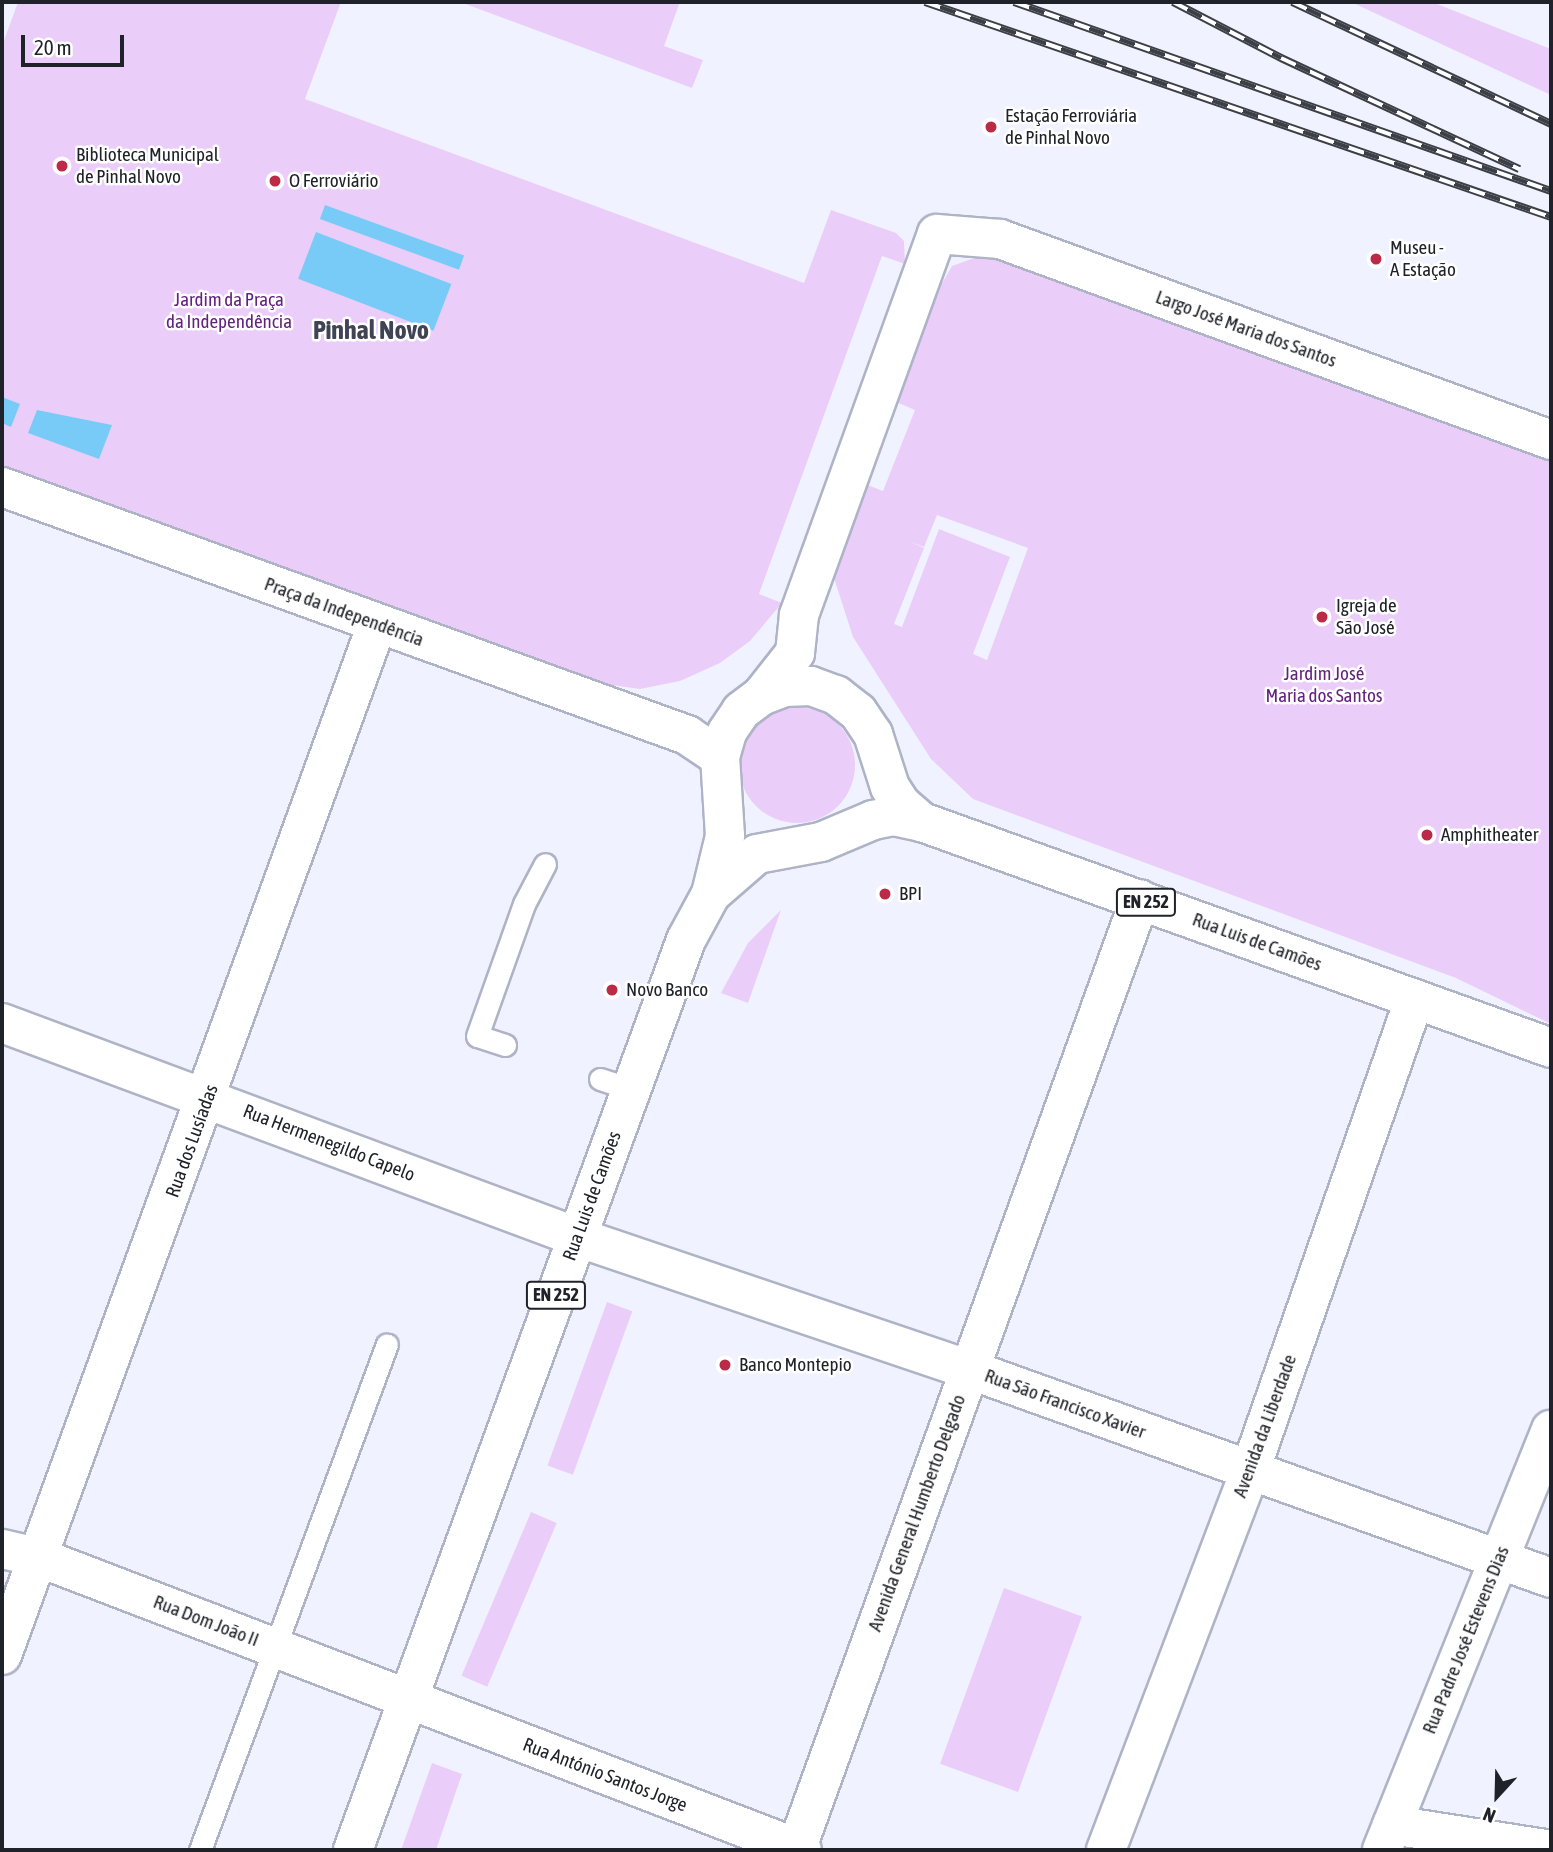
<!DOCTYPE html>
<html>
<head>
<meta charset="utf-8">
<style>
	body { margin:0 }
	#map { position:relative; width:1553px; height:1852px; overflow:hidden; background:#f0f3ff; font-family:"Asap Condensed",sans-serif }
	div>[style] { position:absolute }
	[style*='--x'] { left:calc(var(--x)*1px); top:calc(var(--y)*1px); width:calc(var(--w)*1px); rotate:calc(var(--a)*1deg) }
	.green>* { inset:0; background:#eacef9; transform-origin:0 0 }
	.round { border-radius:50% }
	.water>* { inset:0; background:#79cbf7; transform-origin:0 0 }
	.roads { filter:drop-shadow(2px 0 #aeb3c6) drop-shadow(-2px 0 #aeb3c6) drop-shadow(0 2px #aeb3c6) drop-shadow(0 -2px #aeb3c6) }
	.service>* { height:21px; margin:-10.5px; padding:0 10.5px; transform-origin:10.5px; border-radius:10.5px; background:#fff }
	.minor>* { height:38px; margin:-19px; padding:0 19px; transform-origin:19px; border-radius:19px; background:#fff }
	.secondary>* { height:38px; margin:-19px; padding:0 19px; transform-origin:19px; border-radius:19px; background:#fff }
	.primary>* { height:38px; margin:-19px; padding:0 19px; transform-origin:19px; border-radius:19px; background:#fff }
	.rail>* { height:8px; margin-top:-4px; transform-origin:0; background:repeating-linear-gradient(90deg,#fff 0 16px,#3c3f46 0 32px); box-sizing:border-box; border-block:2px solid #3c3f46 }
	.dots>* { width:19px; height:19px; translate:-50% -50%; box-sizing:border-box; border:4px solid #fff; border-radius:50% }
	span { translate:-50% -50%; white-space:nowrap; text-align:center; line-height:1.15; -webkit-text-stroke:5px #fff; paint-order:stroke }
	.shield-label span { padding:2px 5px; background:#fff; border:2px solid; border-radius:5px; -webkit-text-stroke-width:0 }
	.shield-label { font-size:18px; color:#202229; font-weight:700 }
	.poi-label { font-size:19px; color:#202229 }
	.left { translate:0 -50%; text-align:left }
	.park-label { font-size:19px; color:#652180 }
	.street-label { font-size:19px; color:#202229 }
	.district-label { font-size:26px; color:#3f4353; font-weight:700 }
	.frame { position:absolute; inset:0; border:4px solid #202229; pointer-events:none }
	.north { position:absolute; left:1462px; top:1761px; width:70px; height:70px; -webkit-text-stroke:5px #fff; paint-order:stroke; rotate:202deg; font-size:19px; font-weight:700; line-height:28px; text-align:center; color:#202229 }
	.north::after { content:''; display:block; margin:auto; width:24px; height:32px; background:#202229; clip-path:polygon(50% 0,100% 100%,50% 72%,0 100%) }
	.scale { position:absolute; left:21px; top:35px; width:103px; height:32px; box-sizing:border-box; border:4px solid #202229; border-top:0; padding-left:9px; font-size:21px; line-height:24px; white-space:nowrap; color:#202229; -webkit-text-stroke:5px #fff; paint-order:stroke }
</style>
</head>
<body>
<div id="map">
	<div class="green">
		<i style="clip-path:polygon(18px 2px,341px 2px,305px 99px,804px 283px,831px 210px,896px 233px,904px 241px,905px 264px,882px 256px,759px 594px,782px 603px,750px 641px,720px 663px,680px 681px,640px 689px,604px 684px,2px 469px,2px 46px)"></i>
		<i style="clip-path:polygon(460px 2px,680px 2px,664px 46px,703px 60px,692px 88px)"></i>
		<i style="clip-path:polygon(1351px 2px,1432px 2px,1551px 49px,1551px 95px)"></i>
		<i style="clip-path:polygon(evenodd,985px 254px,1551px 458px,1551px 1024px,1456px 978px,973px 799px,931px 759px,853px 637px,833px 575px,865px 484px,883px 491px,915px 410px,896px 402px,941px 285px,952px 266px,985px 254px,937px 515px,1028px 548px,987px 660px,973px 654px,1010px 557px,939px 529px,902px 627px,894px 624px,924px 548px,911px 542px,924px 547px,937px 515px)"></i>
		<i class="round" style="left:739px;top:707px;width:116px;height:116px"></i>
		<i style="clip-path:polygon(781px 910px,748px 1003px,721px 993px,748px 943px)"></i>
		<i style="left:607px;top:1302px;width:27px;height:174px;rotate:20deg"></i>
		<i style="left:531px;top:1512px;width:28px;height:178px;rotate:23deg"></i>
		<i style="left:1004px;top:1588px;width:83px;height:187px;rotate:20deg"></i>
		<i style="clip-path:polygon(432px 1763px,462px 1774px,436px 1850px,401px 1850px)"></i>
	</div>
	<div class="water">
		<i style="left:325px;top:205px;width:148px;height:15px;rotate:20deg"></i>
		<i style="left:316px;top:232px;width:145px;height:50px;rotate:21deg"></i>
		<i style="clip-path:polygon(2px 397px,20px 404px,11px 427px,2px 423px)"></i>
		<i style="clip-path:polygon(37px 410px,112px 425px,99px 459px,28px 433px)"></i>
	</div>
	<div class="roads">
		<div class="service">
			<i style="--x:505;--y:1045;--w:29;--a:-162"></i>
			<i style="--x:477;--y:1036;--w:140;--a:-70.4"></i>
			<i style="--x:524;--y:904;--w:45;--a:-62.3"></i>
			<i style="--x:600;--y:1079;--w:33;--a:18"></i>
			<i style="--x:200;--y:1850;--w:539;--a:-69.72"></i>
		</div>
		<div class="minor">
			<i style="--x:761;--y:696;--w:55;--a:-51.7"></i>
			<i style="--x:795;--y:653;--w:38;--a:-84"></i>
			<i style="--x:799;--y:615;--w:405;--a:-70.1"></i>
			<i style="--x:937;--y:234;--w:63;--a:4.5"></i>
			<i style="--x:1000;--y:239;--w:587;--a:20.04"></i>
			<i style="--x:2;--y:1023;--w:614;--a:20.41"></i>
			<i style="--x:577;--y:1237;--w:413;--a:18.7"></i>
			<i style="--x:968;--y:1369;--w:619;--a:19.72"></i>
			<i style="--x:2;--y:1549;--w:37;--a:13"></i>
			<i style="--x:38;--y:1557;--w:818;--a:20.98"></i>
			<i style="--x:2;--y:1655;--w:1097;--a:-70.01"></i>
			<i style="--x:1392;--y:1825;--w:161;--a:8.9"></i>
			<i style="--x:796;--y:1850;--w:1011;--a:-70.11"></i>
			<i style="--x:1106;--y:1850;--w:405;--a:-69.2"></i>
			<i style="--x:1250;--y:1471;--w:500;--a:-70.8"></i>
			<i style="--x:1382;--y:1850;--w:453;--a:-68.1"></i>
		</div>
		<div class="secondary">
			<i style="--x:2;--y:487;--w:729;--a:19.9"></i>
			<i style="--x:687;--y:735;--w:40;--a:34"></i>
		</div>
		<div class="primary">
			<i style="--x:711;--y:894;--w:60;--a:-76.4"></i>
			<i style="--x:725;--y:836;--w:79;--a:-93.6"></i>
			<i style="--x:720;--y:757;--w:26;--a:-74"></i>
			<i style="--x:727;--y:732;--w:25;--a:-56"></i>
			<i style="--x:741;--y:711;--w:25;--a:-37"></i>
			<i style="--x:761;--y:696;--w:26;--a:-21"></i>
			<i style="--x:785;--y:687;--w:26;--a:-2"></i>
			<i style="--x:811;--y:686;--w:27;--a:20"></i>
			<i style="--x:836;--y:695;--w:28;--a:38"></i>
			<i style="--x:858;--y:712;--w:27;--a:56"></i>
			<i style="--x:873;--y:734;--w:56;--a:72.2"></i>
			<i style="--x:890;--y:787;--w:20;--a:57"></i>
			<i style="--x:901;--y:804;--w:28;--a:41"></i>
			<i style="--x:353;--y:1850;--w:969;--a:-69.9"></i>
			<i style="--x:686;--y:940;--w:52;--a:-61.5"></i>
			<i style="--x:711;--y:894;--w:61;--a:-41"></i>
			<i style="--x:757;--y:854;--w:65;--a:-10.6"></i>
			<i style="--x:821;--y:842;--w:56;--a:-22.9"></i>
			<i style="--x:873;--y:820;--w:20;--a:-11"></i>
			<i style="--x:893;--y:816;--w:30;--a:12"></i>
			<i style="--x:922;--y:822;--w:668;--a:19.76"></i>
		</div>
	</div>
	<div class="rail">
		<i style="--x:925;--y:2;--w:662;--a:18.96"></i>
		<i style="--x:1014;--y:2;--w:569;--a:19.39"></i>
		<i style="--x:1173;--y:2;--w:122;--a:27.4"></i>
		<i style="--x:1281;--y:58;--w:263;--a:25"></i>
		<i style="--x:1292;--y:2;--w:286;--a:25.2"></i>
	</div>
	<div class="dots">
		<i style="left:991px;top:127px;background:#bb2a47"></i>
		<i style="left:62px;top:166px;background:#bb2a47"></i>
		<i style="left:275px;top:181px;background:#bb2a47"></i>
		<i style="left:1376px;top:259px;background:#bb2a47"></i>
		<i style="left:1322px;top:617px;background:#bb2a47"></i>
		<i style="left:1427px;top:835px;background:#bb2a47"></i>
		<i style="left:885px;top:894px;background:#bb2a47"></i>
		<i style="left:612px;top:990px;background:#bb2a47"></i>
		<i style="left:725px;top:1365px;background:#bb2a47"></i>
	</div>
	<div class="shield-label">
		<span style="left:1146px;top:902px">EN 252</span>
		<span style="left:556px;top:1295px">EN 252</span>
	</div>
	<div class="poi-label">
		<span class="left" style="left:1005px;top:127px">Estação Ferroviária<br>de Pinhal Novo</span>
		<span class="left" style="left:76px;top:166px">Biblioteca Municipal<br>de Pinhal Novo</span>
		<span class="left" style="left:289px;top:181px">O Ferroviário</span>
		<span class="left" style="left:1390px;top:259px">Museu -<br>A Estação</span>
		<span class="left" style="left:1336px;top:617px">Igreja de<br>São José</span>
		<span class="left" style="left:1441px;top:835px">Amphitheater</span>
		<span class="left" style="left:899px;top:894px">BPI</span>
		<span class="left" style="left:626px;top:990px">Novo Banco</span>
		<span class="left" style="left:739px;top:1365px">Banco Montepio</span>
	</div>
	<div class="park-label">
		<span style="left:229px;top:311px">Jardim da Praça<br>da Independência</span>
		<span style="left:1324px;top:685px">Jardim José<br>Maria dos Santos</span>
	</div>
	<div class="street-label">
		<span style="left:1246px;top:329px;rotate:20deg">Largo José Maria dos Santos</span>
		<span style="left:344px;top:612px;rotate:20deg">Praça da Independência</span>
		<span style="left:1257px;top:942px;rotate:20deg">Rua Luis de Camões</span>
		<span style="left:192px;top:1141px;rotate:-70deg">Rua dos Lusíadas</span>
		<span style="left:329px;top:1143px;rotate:21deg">Rua Hermenegildo Capelo</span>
		<span style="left:592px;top:1196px;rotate:-70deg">Rua Luis de Camões</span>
		<span style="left:1065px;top:1404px;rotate:20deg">Rua São Francisco Xavier</span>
		<span style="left:1265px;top:1426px;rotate:-70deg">Avenida da Liberdade</span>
		<span style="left:917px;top:1513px;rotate:-70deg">Avenida General Humberto Delgado</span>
		<span style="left:206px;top:1621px;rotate:21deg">Rua Dom João II</span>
		<span style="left:1466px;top:1640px;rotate:-68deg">Rua Padre José Estevens Dias</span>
		<span style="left:605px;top:1775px;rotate:21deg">Rua António Santos Jorge</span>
	</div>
	<div class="district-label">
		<span style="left:371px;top:331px">Pinhal Novo</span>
	</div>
	<div class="frame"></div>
	<div class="north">N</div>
	<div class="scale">20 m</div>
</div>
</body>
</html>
